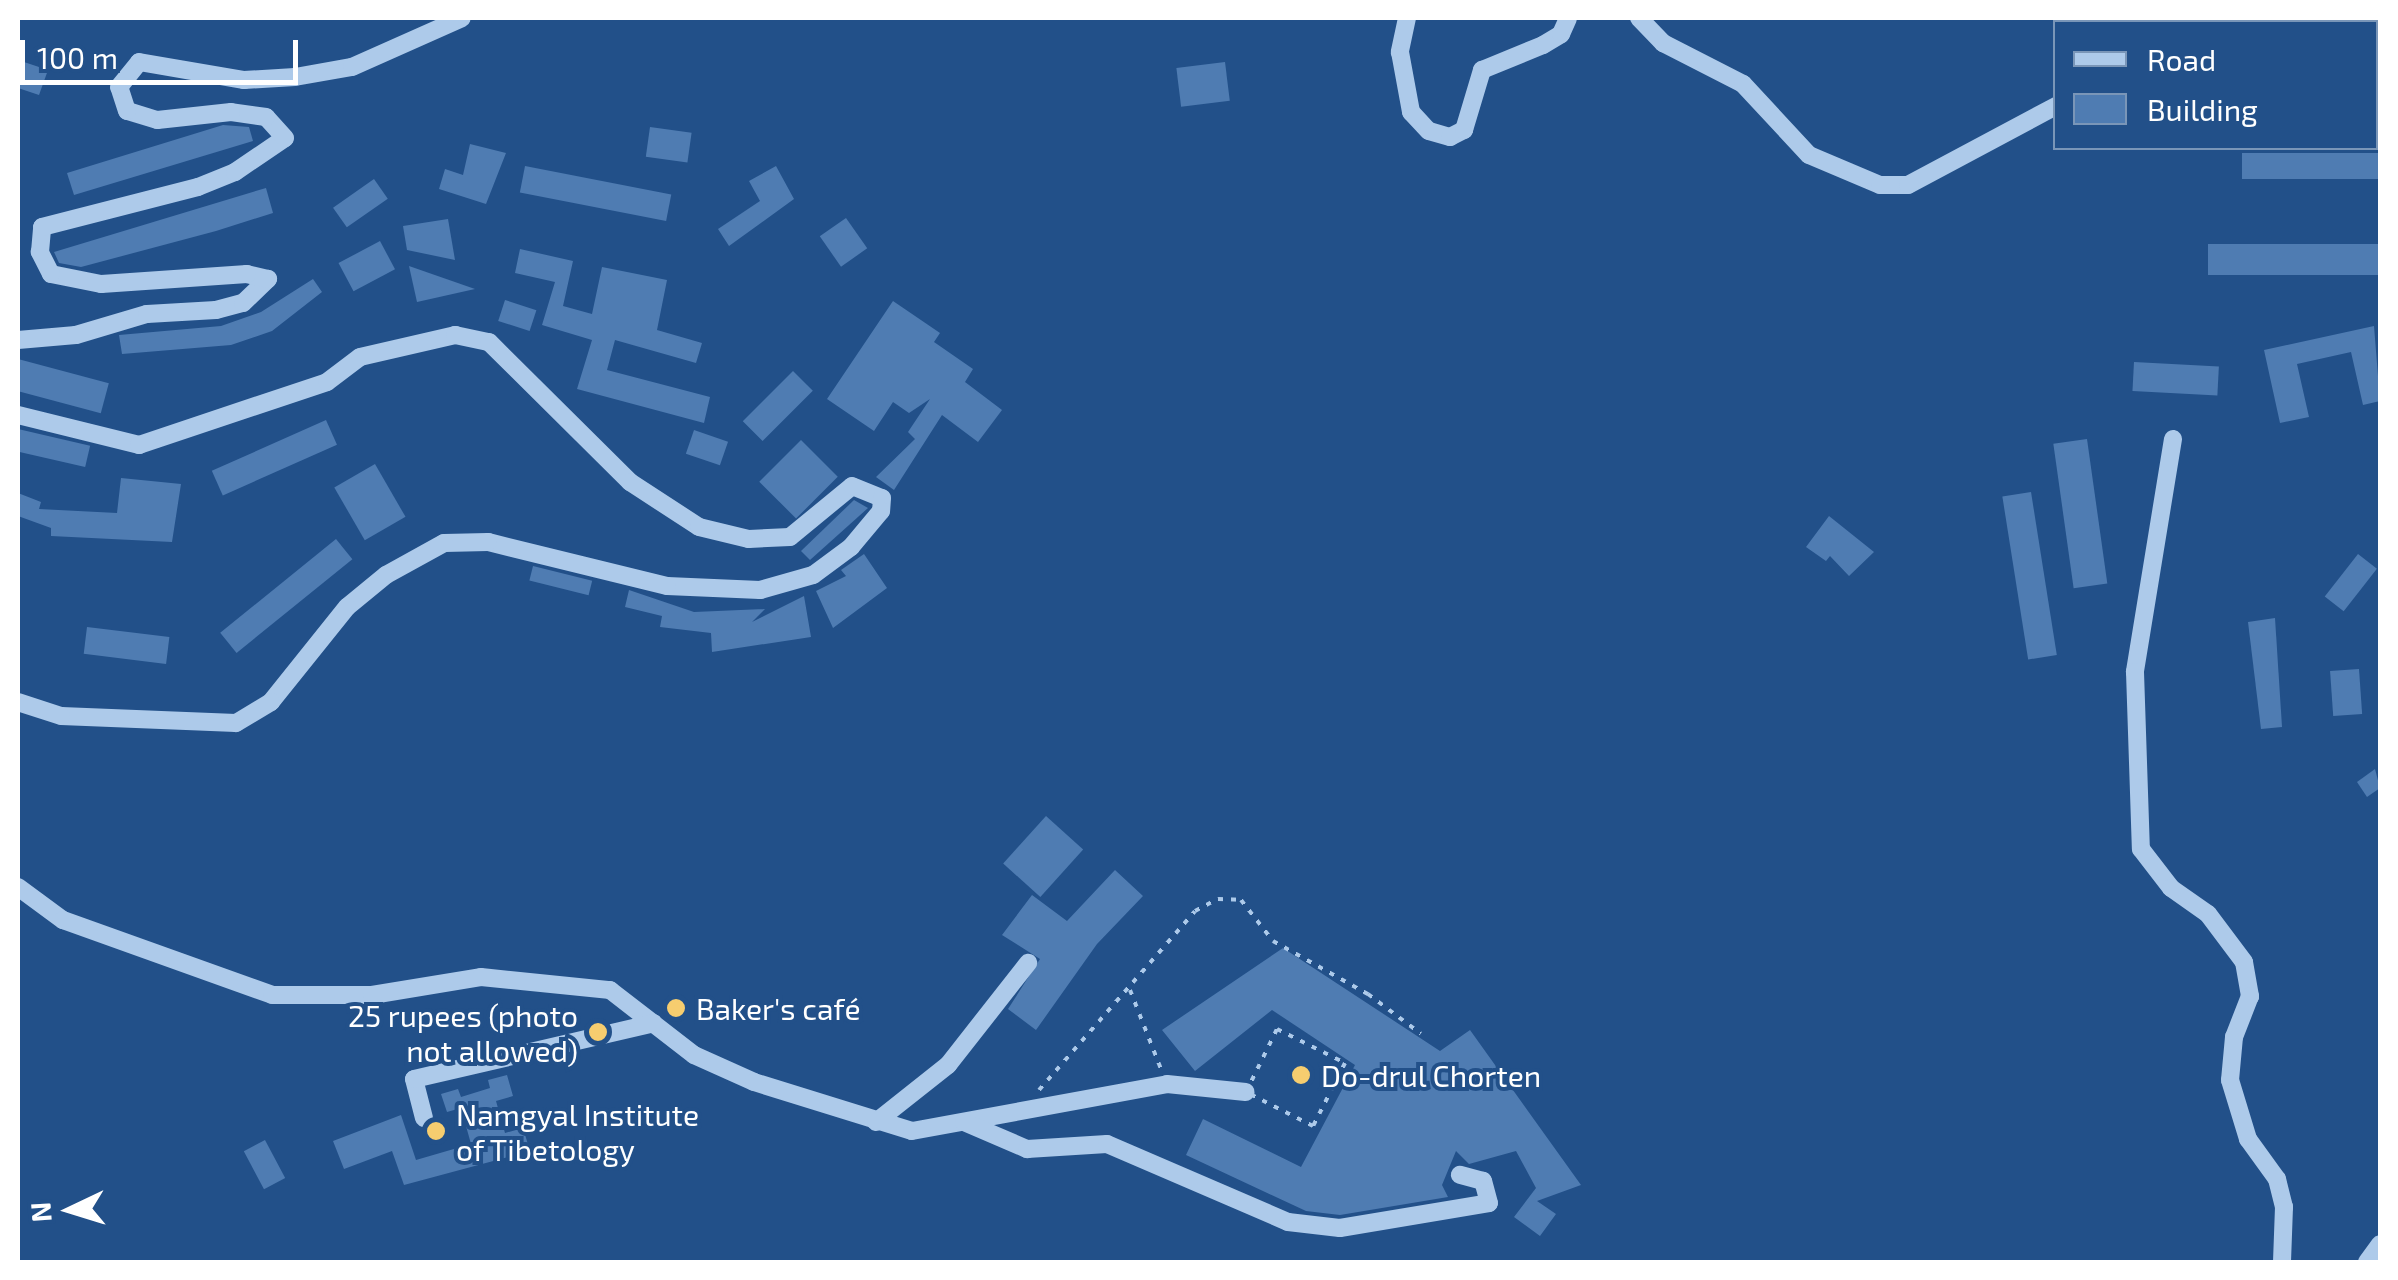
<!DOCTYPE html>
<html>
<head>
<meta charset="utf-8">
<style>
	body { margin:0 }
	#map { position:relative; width:2398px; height:1280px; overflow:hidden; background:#225089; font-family:"Exo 2",sans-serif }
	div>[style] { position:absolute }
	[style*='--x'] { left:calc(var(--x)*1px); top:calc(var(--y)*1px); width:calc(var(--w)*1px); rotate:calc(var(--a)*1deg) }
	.building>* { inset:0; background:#4f7cb2; transform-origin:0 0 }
	.path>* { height:4px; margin-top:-2px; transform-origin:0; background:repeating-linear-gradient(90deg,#adcaea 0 5px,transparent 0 13px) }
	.minor>* { height:18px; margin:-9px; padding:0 9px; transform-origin:9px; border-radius:9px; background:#adcaea }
	.dots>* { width:28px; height:28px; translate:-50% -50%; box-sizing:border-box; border:5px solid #225089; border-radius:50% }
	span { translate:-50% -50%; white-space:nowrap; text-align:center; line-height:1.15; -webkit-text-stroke:8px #225089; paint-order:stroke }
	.poi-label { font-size:30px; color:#fff }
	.left { translate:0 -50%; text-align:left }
	.right { translate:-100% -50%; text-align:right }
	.frame { position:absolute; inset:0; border:20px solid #fff; pointer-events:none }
	.legend { position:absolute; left:2053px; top:20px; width:325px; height:130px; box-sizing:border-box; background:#225089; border:2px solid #7a96b8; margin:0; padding:12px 18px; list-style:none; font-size:30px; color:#fff }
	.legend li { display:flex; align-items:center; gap:20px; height:50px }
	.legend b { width:50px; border:2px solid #7a96b8 }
	.north { position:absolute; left:20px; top:1160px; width:100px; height:100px; -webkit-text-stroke:8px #225089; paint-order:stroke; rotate:266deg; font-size:28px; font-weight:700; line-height:40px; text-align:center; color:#fff }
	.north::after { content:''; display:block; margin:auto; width:35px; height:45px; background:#fff; clip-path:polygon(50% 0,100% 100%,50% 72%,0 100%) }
	.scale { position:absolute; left:20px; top:40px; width:278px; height:45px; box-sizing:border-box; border:5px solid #fff; border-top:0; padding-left:12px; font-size:30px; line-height:35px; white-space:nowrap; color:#fff; -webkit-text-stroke:8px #225089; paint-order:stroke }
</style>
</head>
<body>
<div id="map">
	<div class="building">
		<i style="clip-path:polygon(18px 60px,48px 70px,39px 95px,18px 88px)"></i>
		<i style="left:1225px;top:62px;width:39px;height:49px;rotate:83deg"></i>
		<i style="clip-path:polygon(223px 125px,249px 127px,253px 141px,74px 195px,67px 173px)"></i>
		<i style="left:650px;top:127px;width:42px;height:30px;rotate:8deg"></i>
		<i style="clip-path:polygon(470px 144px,506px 153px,486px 204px,439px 189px,445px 169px,463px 175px)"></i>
		<i style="left:2380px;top:153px;width:26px;height:138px;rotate:90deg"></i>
		<i style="left:525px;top:166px;width:149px;height:27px;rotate:11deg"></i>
		<i style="clip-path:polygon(776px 166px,794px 199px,729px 246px,718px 229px,760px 201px,749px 181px)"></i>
		<i style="left:374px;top:179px;width:24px;height:50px;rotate:55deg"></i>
		<i style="clip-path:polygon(266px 188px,273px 213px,216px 231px,81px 267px,59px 263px,54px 252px)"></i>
		<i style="left:846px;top:218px;width:37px;height:32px;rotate:55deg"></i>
		<i style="clip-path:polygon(448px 219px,455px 260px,407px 250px,403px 226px)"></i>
		<i style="left:380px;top:241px;width:32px;height:47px;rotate:62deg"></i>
		<i style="left:2380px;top:244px;width:31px;height:172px;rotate:90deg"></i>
		<i style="clip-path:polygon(520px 249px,573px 261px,563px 306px,592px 314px,602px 267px,667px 280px,657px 330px,702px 343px,696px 363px,615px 340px,607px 370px,710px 397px,704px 423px,577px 389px,592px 340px,542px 325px,555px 282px,515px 273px)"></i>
		<i style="clip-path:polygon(409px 266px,475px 289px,417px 302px)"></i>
		<i style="clip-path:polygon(313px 279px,322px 292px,272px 331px,231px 345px,122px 354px,119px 335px,221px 326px,261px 312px)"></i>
		<i style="left:505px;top:300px;width:33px;height:22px;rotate:18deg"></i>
		<i style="clip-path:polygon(893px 301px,940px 333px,934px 342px,973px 369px,965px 382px,1002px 410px,978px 442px,942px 415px,894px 490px,876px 477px,915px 439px,908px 432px,930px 399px,909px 413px,893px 402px,874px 431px,827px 399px)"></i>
		<i style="clip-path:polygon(2374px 326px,2380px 401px,2363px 405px,2351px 352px,2297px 364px,2309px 417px,2280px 423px,2264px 350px)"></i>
		<i style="left:18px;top:359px;width:94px;height:31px;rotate:15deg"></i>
		<i style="left:2134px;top:362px;width:85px;height:29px;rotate:3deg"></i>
		<i style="left:793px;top:371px;width:28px;height:71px;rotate:45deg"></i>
		<i style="left:326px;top:420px;width:27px;height:125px;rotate:66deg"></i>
		<i style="left:18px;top:429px;width:74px;height:22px;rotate:13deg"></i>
		<i style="left:694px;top:430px;width:36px;height:25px;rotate:19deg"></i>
		<i style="left:2087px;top:439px;width:146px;height:34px;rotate:82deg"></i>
		<i style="left:801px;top:440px;width:52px;height:59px;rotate:45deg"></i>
		<i style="left:375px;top:464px;width:61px;height:47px;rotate:60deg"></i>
		<i style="clip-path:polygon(121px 478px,181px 484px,172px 542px,51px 536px,51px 528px,18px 516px,18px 493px,41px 502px,39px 509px,117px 513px)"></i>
		<i style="left:2031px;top:492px;width:165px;height:29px;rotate:81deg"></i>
		<i style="clip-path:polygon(854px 500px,868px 508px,810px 560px,801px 551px)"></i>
		<i style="clip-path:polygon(1829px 516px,1874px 552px,1849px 576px,1830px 556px,1826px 561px,1806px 547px)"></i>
		<i style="left:336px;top:539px;width:26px;height:149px;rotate:51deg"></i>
		<i style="clip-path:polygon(864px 554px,887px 588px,833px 628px,816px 591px,846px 576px,841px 570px)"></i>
		<i style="left:2358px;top:554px;width:24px;height:54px;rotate:38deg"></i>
		<i style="left:533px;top:566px;width:61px;height:15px;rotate:14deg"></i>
		<i style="clip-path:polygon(629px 590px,694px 612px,765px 609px,752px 622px,804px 596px,811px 637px,712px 652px,711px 633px,660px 627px,662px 616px,625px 607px)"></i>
		<i style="clip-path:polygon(2275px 618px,2282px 727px,2261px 729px,2248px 622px)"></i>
		<i style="left:87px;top:627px;width:83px;height:27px;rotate:7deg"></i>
		<i style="left:2359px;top:669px;width:45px;height:29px;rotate:86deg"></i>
		<i style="clip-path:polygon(2375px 769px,2380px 788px,2367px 797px,2357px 782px)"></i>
		<i style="left:1046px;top:816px;width:50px;height:64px;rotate:42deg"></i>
		<i style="clip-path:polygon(1115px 870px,1143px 896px,1097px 944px,1036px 1030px,1008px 1009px,1040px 959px,1002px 935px,1032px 895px,1067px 921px)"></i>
		<i style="clip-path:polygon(1283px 948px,1440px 1051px,1470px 1030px,1581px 1185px,1537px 1201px,1556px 1214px,1540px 1236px,1514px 1217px,1536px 1188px,1516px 1151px,1469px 1164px,1456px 1151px,1442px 1185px,1448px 1197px,1340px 1215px,1306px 1211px,1186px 1155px,1203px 1119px,1301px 1167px,1355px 1065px,1272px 1010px,1195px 1071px,1162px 1030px)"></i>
		<i style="clip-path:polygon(507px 1075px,513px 1096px,496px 1101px,505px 1133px,523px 1128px,530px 1151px,404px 1185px,392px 1151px,344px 1169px,333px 1141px,401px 1115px,416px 1160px,471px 1144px,461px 1108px,447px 1112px,441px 1094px,458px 1089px,461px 1097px,490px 1088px,488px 1080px)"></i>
		<i style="left:265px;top:1140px;width:43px;height:24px;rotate:62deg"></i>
	</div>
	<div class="path">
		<i style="--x:1130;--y:990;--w:85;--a:68.6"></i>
		<i style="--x:1277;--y:1029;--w:76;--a:26.6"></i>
		<i style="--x:1345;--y:1063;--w:71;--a:116.9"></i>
		<i style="--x:1313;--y:1126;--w:75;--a:-153.1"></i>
		<i style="--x:1246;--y:1092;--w:70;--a:-63.8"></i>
		<i style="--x:1039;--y:1090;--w:237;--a:-48.9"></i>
		<i style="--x:1195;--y:911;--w:26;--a:-28"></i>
		<i style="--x:1218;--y:899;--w:23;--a:2"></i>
		<i style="--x:1241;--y:900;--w:52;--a:52"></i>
		<i style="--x:1273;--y:941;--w:109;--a:29.2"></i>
		<i style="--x:1368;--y:994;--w:66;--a:37"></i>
	</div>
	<div class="minor">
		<i style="--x:1407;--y:18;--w:35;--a:102"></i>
		<i style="--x:1400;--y:52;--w:61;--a:79.6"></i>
		<i style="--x:1411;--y:112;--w:26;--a:47"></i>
		<i style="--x:1429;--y:131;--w:22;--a:16"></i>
		<i style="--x:1450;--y:137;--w:16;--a:-27"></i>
		<i style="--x:1464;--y:130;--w:63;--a:-73.3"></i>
		<i style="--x:1482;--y:70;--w:66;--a:-22.3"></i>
		<i style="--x:1543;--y:45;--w:21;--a:-31"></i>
		<i style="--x:1561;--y:34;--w:17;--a:-66"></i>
		<i style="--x:1639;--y:18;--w:35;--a:46"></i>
		<i style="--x:1663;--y:43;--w:90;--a:27.1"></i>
		<i style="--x:1743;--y:84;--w:97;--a:47.1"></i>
		<i style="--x:1809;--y:155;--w:77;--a:22.9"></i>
		<i style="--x:1880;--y:185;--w:28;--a:0"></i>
		<i style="--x:1908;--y:185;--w:168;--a:-28.1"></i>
		<i style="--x:2231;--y:22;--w:10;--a:-24"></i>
		<i style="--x:18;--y:340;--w:58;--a:-4.9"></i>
		<i style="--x:76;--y:335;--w:74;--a:-16.5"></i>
		<i style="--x:147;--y:314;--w:69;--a:-3.3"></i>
		<i style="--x:216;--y:310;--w:28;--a:-15"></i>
		<i style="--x:243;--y:303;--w:35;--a:-44"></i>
		<i style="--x:268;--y:279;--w:22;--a:-167"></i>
		<i style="--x:247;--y:274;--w:146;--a:176.1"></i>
		<i style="--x:101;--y:284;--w:51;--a:-168.7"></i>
		<i style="--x:51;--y:274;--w:25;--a:-117"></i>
		<i style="--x:40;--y:252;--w:25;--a:-85"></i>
		<i style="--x:42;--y:227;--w:161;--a:-14.4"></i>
		<i style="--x:198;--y:187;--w:40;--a:-22"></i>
		<i style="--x:235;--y:172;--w:60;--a:-34.2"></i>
		<i style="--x:285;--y:138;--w:28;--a:-132"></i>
		<i style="--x:266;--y:117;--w:35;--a:-172"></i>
		<i style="--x:231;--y:112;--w:74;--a:173.8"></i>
		<i style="--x:157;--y:120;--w:31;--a:-163"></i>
		<i style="--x:127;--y:111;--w:25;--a:-108"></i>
		<i style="--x:119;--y:87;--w:32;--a:-51"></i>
		<i style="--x:139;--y:62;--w:107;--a:9.7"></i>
		<i style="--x:244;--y:80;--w:51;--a:-3.4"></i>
		<i style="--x:295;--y:77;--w:58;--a:-10"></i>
		<i style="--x:352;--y:67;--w:120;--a:-24"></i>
		<i style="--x:18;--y:415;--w:125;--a:13.9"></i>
		<i style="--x:139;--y:445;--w:198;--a:-18.5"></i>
		<i style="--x:327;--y:382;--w:41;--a:-37.1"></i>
		<i style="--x:360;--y:357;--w:98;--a:-13"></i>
		<i style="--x:455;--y:335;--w:35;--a:12"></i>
		<i style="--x:489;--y:342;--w:199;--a:44.8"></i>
		<i style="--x:630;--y:482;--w:82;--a:33.1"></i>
		<i style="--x:699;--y:527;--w:51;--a:13.5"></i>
		<i style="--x:749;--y:539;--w:41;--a:-2.8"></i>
		<i style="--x:790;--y:537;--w:80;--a:-39.4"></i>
		<i style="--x:852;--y:486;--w:32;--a:22"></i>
		<i style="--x:882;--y:498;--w:13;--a:94"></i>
		<i style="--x:881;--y:511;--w:47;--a:129.8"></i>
		<i style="--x:851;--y:547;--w:47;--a:143.6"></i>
		<i style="--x:813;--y:575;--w:55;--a:164.2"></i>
		<i style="--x:760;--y:590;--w:93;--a:-177.5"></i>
		<i style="--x:667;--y:586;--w:184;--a:-166.2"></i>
		<i style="--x:488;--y:542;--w:44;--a:178.7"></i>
		<i style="--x:444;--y:543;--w:66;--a:151.1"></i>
		<i style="--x:386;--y:575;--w:50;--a:140.6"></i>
		<i style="--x:347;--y:607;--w:122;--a:128.7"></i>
		<i style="--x:271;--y:702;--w:41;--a:149"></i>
		<i style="--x:236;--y:723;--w:175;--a:-177.7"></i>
		<i style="--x:61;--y:716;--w:45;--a:-162"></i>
		<i style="--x:2173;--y:439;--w:236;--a:99.3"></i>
		<i style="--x:2135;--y:672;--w:177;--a:88.1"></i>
		<i style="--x:2141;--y:849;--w:49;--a:52.4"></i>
		<i style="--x:2171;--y:888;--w:45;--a:35.1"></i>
		<i style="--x:2208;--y:914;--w:60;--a:53.1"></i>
		<i style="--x:2244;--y:962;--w:35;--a:80"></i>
		<i style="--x:2250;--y:996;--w:44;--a:111.3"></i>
		<i style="--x:2234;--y:1037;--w:43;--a:95.3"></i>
		<i style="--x:2230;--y:1080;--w:62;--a:73"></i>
		<i style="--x:2248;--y:1139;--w:49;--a:54.1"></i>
		<i style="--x:2277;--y:1179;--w:29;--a:76"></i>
		<i style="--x:2284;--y:1207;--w:55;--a:92.1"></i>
		<i style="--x:18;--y:887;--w:56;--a:36.3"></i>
		<i style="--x:63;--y:920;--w:222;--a:19.7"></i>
		<i style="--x:272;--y:995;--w:100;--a:0"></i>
		<i style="--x:372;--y:995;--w:110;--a:-9.4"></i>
		<i style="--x:481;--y:977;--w:130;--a:5.8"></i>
		<i style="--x:610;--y:990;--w:106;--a:37.7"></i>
		<i style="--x:694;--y:1055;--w:66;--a:24.2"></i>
		<i style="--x:754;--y:1082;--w:165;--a:17.2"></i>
		<i style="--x:912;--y:1131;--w:259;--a:-10.4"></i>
		<i style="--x:1167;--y:1084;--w:79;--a:5.8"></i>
		<i style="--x:424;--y:1118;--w:40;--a:-104.4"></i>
		<i style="--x:414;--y:1079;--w:246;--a:-13.1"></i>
		<i style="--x:876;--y:1122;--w:92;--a:-38.4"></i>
		<i style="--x:948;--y:1065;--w:130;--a:-51.9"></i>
		<i style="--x:964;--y:1122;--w:69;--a:23.2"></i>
		<i style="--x:1027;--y:1149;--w:80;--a:-3.6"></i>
		<i style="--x:1107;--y:1144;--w:197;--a:23.3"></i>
		<i style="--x:1288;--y:1222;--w:52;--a:6.6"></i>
		<i style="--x:1340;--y:1228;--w:151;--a:-9.5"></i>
		<i style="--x:1489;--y:1203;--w:23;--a:-105"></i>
		<i style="--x:1483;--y:1181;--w:24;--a:-165"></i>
		<i style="--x:2367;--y:1262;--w:22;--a:-54"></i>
	</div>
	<div class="dots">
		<i style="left:676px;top:1008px;background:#f6cd6f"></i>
		<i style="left:598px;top:1032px;background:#f6cd6f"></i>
		<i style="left:1301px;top:1075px;background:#f6cd6f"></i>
		<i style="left:436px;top:1131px;background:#f6cd6f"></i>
	</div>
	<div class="poi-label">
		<span class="left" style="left:696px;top:1008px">Baker's café</span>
		<span class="right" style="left:578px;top:1032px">25 rupees (photo<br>not allowed)</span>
		<span class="left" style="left:1321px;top:1075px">Do-drul Chorten</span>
		<span class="left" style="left:456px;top:1131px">Namgyal Institute<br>of Tibetology</span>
	</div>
	<div class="frame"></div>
	<ul class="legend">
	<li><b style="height:12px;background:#adcaea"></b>Road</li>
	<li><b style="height:28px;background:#4f7cb2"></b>Building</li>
	</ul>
	<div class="north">N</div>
	<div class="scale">100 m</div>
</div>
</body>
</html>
